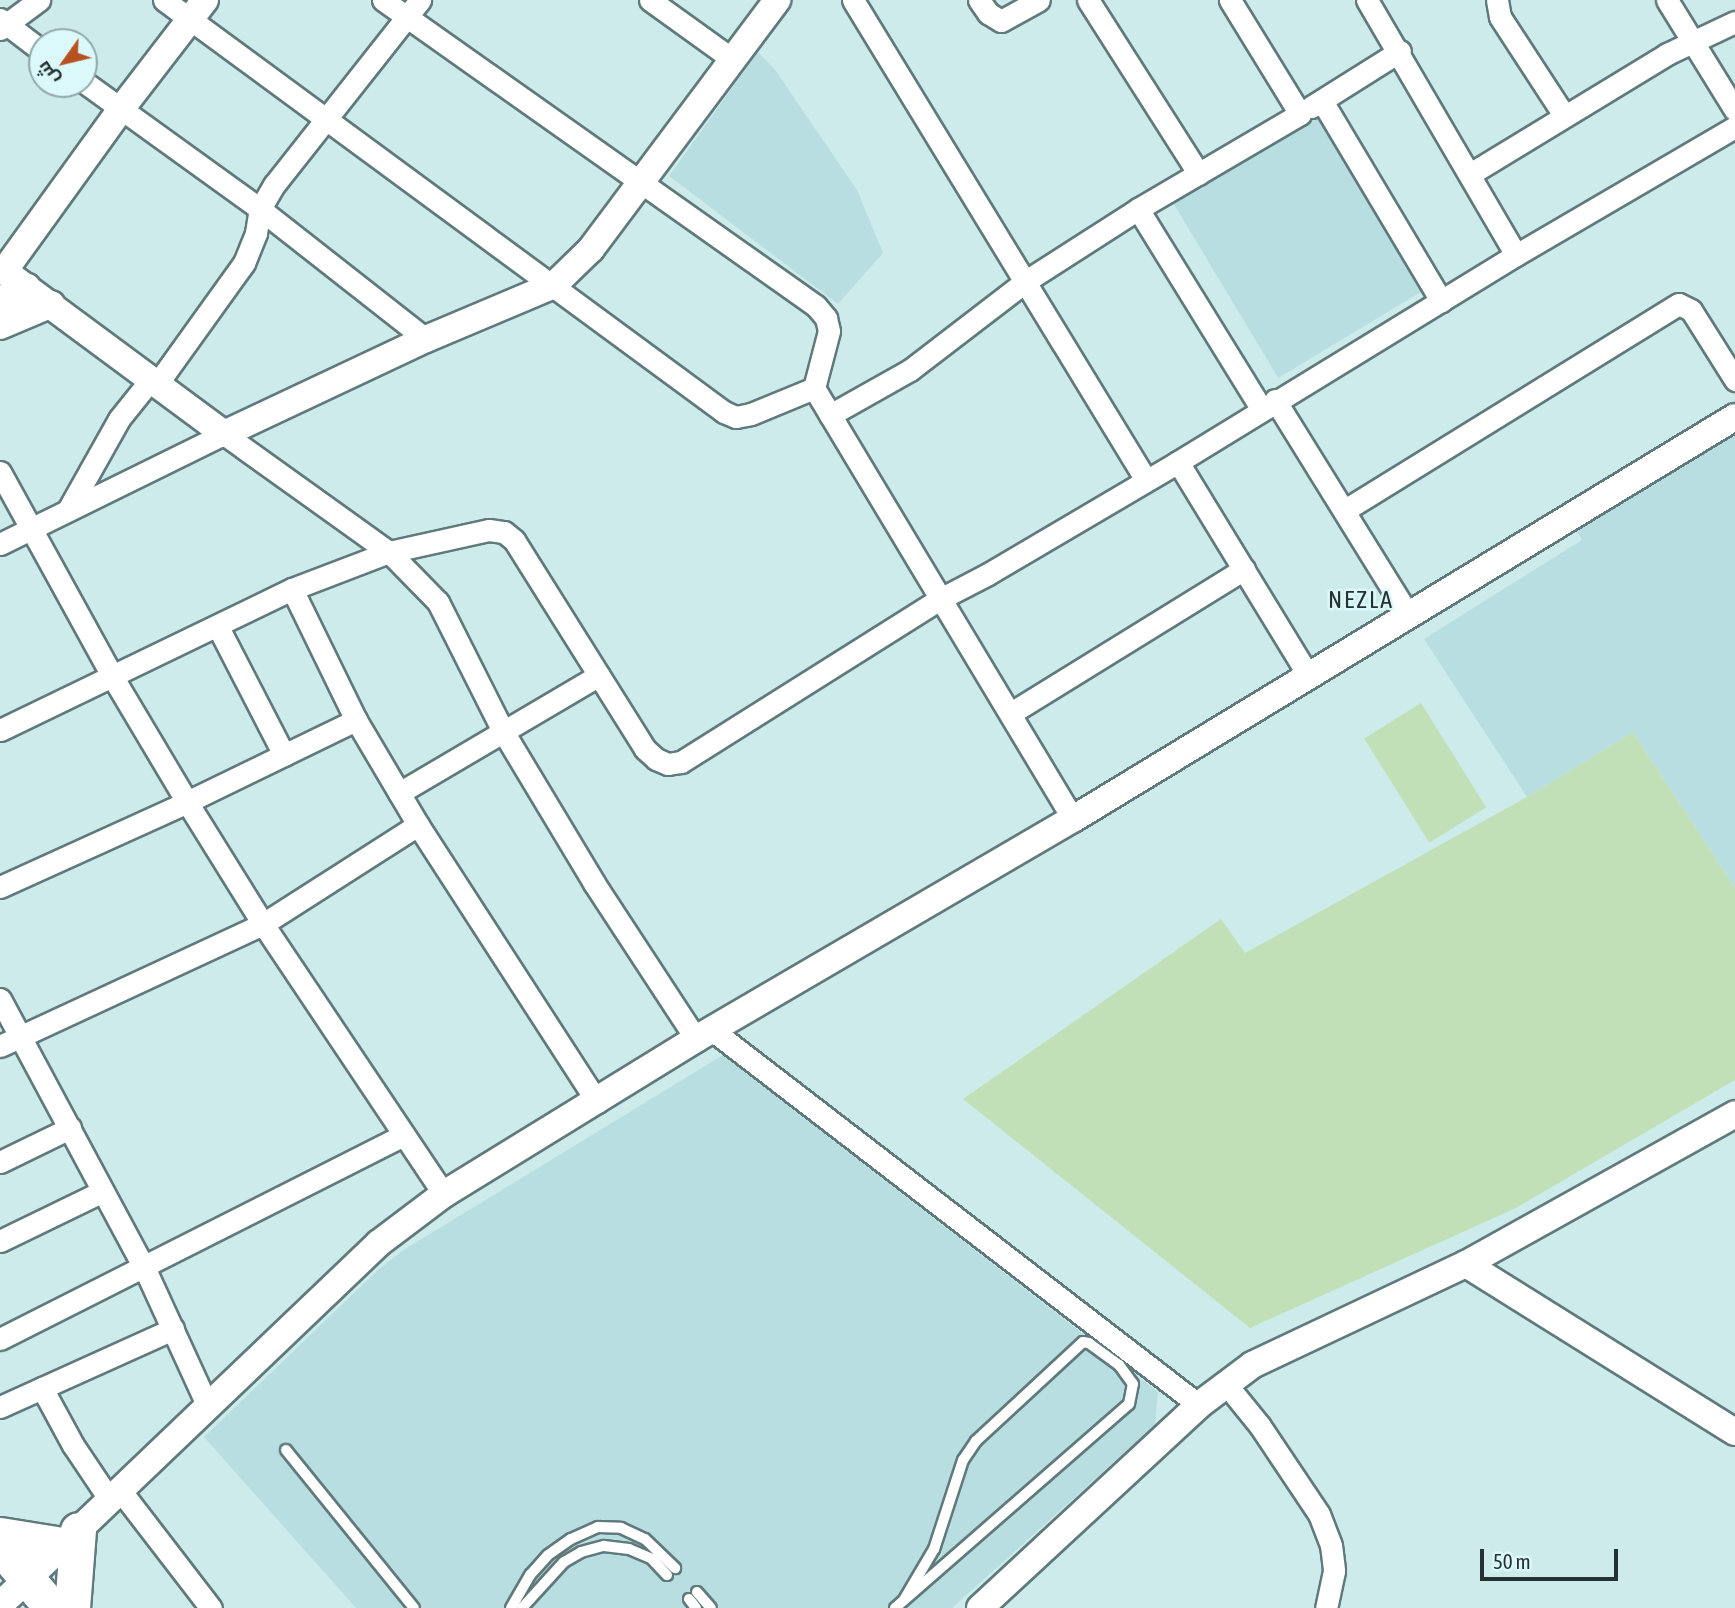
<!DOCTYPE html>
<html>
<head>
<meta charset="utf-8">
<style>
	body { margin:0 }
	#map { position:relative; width:1735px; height:1608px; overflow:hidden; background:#ceebec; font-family:"Asap Condensed",Cairo,sans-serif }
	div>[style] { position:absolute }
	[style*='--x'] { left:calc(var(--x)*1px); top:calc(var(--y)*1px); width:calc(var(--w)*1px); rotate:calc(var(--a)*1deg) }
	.built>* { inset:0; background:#b9dee1; transform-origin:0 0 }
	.green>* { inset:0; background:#c2e0b8; transform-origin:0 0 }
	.roads { filter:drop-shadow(2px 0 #607a7c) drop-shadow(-2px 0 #607a7c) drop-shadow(0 2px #607a7c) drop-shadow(0 -2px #607a7c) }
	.service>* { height:10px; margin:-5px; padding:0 5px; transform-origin:5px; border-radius:5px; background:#fff }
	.minor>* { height:21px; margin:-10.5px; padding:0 10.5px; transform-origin:10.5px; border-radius:10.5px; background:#fff }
	.tertiary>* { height:26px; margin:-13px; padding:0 13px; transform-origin:13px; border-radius:13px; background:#fff }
	.primary>* { height:35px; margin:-17.5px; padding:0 17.5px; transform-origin:17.5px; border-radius:17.5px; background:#fff }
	span { translate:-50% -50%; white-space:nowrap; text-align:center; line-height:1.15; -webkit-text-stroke:5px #dbf8fa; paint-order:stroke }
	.neighbourhood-label { font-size:24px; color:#263132; letter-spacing:2px }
	.north { position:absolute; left:28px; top:28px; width:70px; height:70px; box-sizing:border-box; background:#dbf8fa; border:2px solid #93a8aa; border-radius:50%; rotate:236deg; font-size:19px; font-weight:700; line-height:28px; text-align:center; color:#263132 }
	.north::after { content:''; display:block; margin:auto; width:24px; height:32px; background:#b65122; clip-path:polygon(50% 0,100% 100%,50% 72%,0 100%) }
	.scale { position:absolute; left:1480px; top:1549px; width:138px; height:32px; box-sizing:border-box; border:4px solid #263132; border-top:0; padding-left:9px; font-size:21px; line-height:24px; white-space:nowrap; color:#263132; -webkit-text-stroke:5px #dbf8fa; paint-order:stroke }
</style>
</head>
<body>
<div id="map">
	<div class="built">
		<i style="clip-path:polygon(758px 52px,776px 71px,857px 190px,883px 253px,838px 304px,669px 176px)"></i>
		<i style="left:1318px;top:116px;width:204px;height:169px;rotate:59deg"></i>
		<i style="clip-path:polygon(1735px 435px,1735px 888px,1633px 732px,1527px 797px,1424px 639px,1582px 540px,1577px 531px)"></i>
		<i style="clip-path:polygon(723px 1055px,1158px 1392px,1155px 1425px,952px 1608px,356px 1608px,204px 1437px,379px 1269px,405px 1249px)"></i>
	</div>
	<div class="green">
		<i style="left:1421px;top:703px;width:123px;height:67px;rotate:58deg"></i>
		<i style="clip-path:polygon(1633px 732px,1735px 888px,1735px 1080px,1516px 1208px,1250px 1328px,963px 1099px,1221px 919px,1245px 953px,1527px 797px)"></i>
	</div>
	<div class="roads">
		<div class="service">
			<i style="--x:286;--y:1450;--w:203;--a:51"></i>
			<i style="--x:697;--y:1592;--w:21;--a:49"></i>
			<i style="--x:689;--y:1599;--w:11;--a:52"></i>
			<i style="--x:511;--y:1608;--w:39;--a:-60"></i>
			<i style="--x:531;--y:1574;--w:25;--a:-48"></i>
			<i style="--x:548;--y:1555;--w:28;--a:-35"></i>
			<i style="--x:571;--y:1539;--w:30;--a:-24"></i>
			<i style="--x:598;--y:1527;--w:23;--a:2"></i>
			<i style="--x:621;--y:1528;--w:26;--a:25"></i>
			<i style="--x:645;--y:1539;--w:42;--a:44"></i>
			<i style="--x:522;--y:1608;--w:62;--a:-47.6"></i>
			<i style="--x:564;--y:1562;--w:20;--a:-30"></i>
			<i style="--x:581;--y:1552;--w:24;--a:-15"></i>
			<i style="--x:604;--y:1546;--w:25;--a:7"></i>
			<i style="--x:629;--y:1549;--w:25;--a:23"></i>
			<i style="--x:652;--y:1559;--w:22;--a:47"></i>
			<i style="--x:895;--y:1608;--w:310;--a:-41.1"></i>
			<i style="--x:1129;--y:1404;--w:20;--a:-79"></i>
			<i style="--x:1133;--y:1384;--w:24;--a:-126"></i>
			<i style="--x:1119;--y:1365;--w:37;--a:-144"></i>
			<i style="--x:1089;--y:1343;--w:6;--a:-171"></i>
			<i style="--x:1083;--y:1342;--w:146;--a:137.2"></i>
			<i style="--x:976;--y:1441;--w:23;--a:124"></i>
			<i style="--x:963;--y:1460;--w:94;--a:108"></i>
			<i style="--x:934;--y:1549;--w:59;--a:120.5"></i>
		</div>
		<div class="minor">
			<i style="--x:164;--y:0;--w:695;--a:36.34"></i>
			<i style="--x:724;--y:412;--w:13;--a:23"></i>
			<i style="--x:736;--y:417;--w:15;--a:-11"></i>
			<i style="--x:751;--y:414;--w:68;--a:-22.4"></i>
			<i style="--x:383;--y:0;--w:530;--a:35.25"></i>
			<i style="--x:816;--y:306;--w:16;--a:50"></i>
			<i style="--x:826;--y:318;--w:13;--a:77"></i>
			<i style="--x:829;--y:331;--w:59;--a:104.7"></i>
			<i style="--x:814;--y:388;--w:503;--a:59"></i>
			<i style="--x:650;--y:0;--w:101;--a:35.7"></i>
			<i style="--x:853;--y:0;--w:562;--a:58.6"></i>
			<i style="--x:979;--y:0;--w:16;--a:55"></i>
			<i style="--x:988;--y:13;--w:15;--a:32"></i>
			<i style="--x:1001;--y:21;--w:43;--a:-28.9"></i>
			<i style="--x:1088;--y:0;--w:206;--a:57.5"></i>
			<i style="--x:1367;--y:0;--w:295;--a:59.7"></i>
			<i style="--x:1497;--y:0;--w:17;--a:80"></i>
			<i style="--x:1500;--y:17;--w:117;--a:56.9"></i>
			<i style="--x:1667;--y:0;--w:129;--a:58.3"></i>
			<i style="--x:0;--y:19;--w:53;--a:37.3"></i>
			<i style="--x:0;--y:29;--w:49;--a:-36.6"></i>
			<i style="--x:84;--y:82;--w:217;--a:35.8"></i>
			<i style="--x:260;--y:209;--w:211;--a:38.1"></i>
			<i style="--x:1322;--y:101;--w:233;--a:59.2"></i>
			<i style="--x:1311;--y:107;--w:105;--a:-32.2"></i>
			<i style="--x:1470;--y:174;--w:231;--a:-31.3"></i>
			<i style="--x:1667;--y:54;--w:75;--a:-25.2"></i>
			<i style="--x:1138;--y:209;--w:234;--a:58.3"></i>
			<i style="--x:157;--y:384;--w:149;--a:-54.3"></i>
			<i style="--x:244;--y:263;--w:32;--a:-68"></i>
			<i style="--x:256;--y:233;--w:24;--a:-81"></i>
			<i style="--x:260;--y:209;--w:28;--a:-60"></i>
			<i style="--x:274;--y:185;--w:236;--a:-51.7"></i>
			<i style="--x:1275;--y:400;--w:254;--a:58.2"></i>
			<i style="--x:830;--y:415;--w:92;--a:-29.4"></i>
			<i style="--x:910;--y:370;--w:146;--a:-37.5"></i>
			<i style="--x:1026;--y:281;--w:133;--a:-32.7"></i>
			<i style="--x:1138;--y:209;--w:188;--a:-30.4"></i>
			<i style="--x:1300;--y:114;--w:134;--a:-121.6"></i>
			<i style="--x:1178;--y:462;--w:250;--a:58.6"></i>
			<i style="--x:0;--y:472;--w:233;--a:61.2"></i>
			<i style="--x:112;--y:676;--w:147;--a:59.2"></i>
			<i style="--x:187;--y:802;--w:144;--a:58.1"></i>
			<i style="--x:263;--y:924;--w:325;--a:56.2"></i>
			<i style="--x:68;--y:510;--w:104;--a:-60.7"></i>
			<i style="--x:119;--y:419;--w:51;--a:-51.3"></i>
			<i style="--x:1345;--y:510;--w:392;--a:-31.7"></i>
			<i style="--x:1679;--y:304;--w:13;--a:27"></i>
			<i style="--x:1691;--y:310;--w:83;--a:57.8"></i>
			<i style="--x:0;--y:544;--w:250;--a:-26.2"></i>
			<i style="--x:224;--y:434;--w:203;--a:35.6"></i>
			<i style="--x:389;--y:552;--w:104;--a:159.1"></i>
			<i style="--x:292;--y:589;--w:324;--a:154.2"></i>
			<i style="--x:389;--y:552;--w:102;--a:-12.4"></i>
			<i style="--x:489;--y:530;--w:15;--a:8"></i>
			<i style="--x:504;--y:532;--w:13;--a:39"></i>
			<i style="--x:514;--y:540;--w:247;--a:57.9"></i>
			<i style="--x:645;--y:749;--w:15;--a:42"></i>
			<i style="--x:656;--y:759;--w:13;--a:23"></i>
			<i style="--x:668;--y:764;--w:13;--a:-9"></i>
			<i style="--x:681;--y:762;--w:306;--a:-32.2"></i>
			<i style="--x:940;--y:599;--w:54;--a:-27.5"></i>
			<i style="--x:988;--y:574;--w:221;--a:-30.5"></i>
			<i style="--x:1178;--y:462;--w:396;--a:-31.5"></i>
			<i style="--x:1516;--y:255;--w:254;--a:-30.3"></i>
			<i style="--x:389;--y:552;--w:70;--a:45.6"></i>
			<i style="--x:438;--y:602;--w:147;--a:63.3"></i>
			<i style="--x:504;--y:733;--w:175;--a:59"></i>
			<i style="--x:594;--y:883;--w:186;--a:56.8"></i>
			<i style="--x:292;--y:589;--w:146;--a:64"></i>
			<i style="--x:356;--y:720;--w:122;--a:59.4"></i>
			<i style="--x:418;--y:825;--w:330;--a:57.1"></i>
			<i style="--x:218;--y:627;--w:144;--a:62.7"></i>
			<i style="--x:1011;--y:713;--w:274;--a:-31.7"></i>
			<i style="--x:399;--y:793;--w:232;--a:-30.5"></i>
			<i style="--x:0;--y:887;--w:205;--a:-24.4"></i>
			<i style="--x:187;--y:802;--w:188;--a:-25.9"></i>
			<i style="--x:0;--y:999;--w:304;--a:61.8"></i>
			<i style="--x:144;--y:1267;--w:154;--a:65.4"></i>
			<i style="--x:712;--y:1030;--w:615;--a:37.6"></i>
			<i style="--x:0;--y:1046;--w:290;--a:-24.9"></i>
			<i style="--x:263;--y:924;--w:184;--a:-32.6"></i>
			<i style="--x:0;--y:1162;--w:78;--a:-25.9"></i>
			<i style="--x:0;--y:1241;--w:114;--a:-25.9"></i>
			<i style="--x:0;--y:1339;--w:452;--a:-26.8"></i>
			<i style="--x:1226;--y:1384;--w:54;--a:51"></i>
			<i style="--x:1260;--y:1426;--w:106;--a:56.2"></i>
			<i style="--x:1319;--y:1514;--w:33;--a:69"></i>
			<i style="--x:1331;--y:1545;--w:26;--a:83"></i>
			<i style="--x:1334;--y:1571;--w:38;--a:102"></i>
			<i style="--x:42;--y:1388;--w:65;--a:61.5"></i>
			<i style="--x:73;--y:1445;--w:66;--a:56.1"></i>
			<i style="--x:0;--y:1407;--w:190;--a:-24.3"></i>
			<i style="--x:120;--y:1490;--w:149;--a:52.4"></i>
		</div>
		<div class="tertiary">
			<i style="--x:205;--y:0;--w:138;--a:127.6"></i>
			<i style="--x:121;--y:109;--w:200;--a:125.8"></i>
			<i style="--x:4;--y:271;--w:274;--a:36.5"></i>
			<i style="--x:224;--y:434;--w:223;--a:-25.2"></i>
			<i style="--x:426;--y:339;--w:139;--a:-22.9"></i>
			<i style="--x:554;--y:285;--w:52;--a:-44.2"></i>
			<i style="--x:591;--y:249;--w:311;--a:-53.2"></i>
			<i style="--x:0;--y:300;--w:30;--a:-26"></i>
			<i style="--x:0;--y:326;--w:56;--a:-22.9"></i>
			<i style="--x:1466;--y:1264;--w:317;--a:32"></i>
			<i style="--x:0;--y:1605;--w:524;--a:-43.69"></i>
			<i style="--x:379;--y:1243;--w:81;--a:-37"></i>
			<i style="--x:444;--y:1194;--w:296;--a:-31.6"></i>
			<i style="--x:696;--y:1039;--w:436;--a:-30.3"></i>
			<i style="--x:1073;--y:819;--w:774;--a:-31.27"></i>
			<i style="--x:980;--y:1608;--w:299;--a:-42.8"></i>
			<i style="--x:1199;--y:1405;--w:66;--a:-37"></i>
			<i style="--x:1252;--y:1365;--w:237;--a:-25.3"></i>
			<i style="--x:1466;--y:1264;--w:308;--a:-29.1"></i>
		</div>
		<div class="primary">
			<i style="--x:0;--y:1535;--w:63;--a:9.2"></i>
			<i style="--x:0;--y:1547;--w:80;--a:49.6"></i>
			<i style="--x:72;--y:1608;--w:78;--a:-85.6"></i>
		</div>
	</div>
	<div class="neighbourhood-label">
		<span style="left:1361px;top:600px">NEZLA</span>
	</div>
	<div class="north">ش</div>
	<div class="scale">50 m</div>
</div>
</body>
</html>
